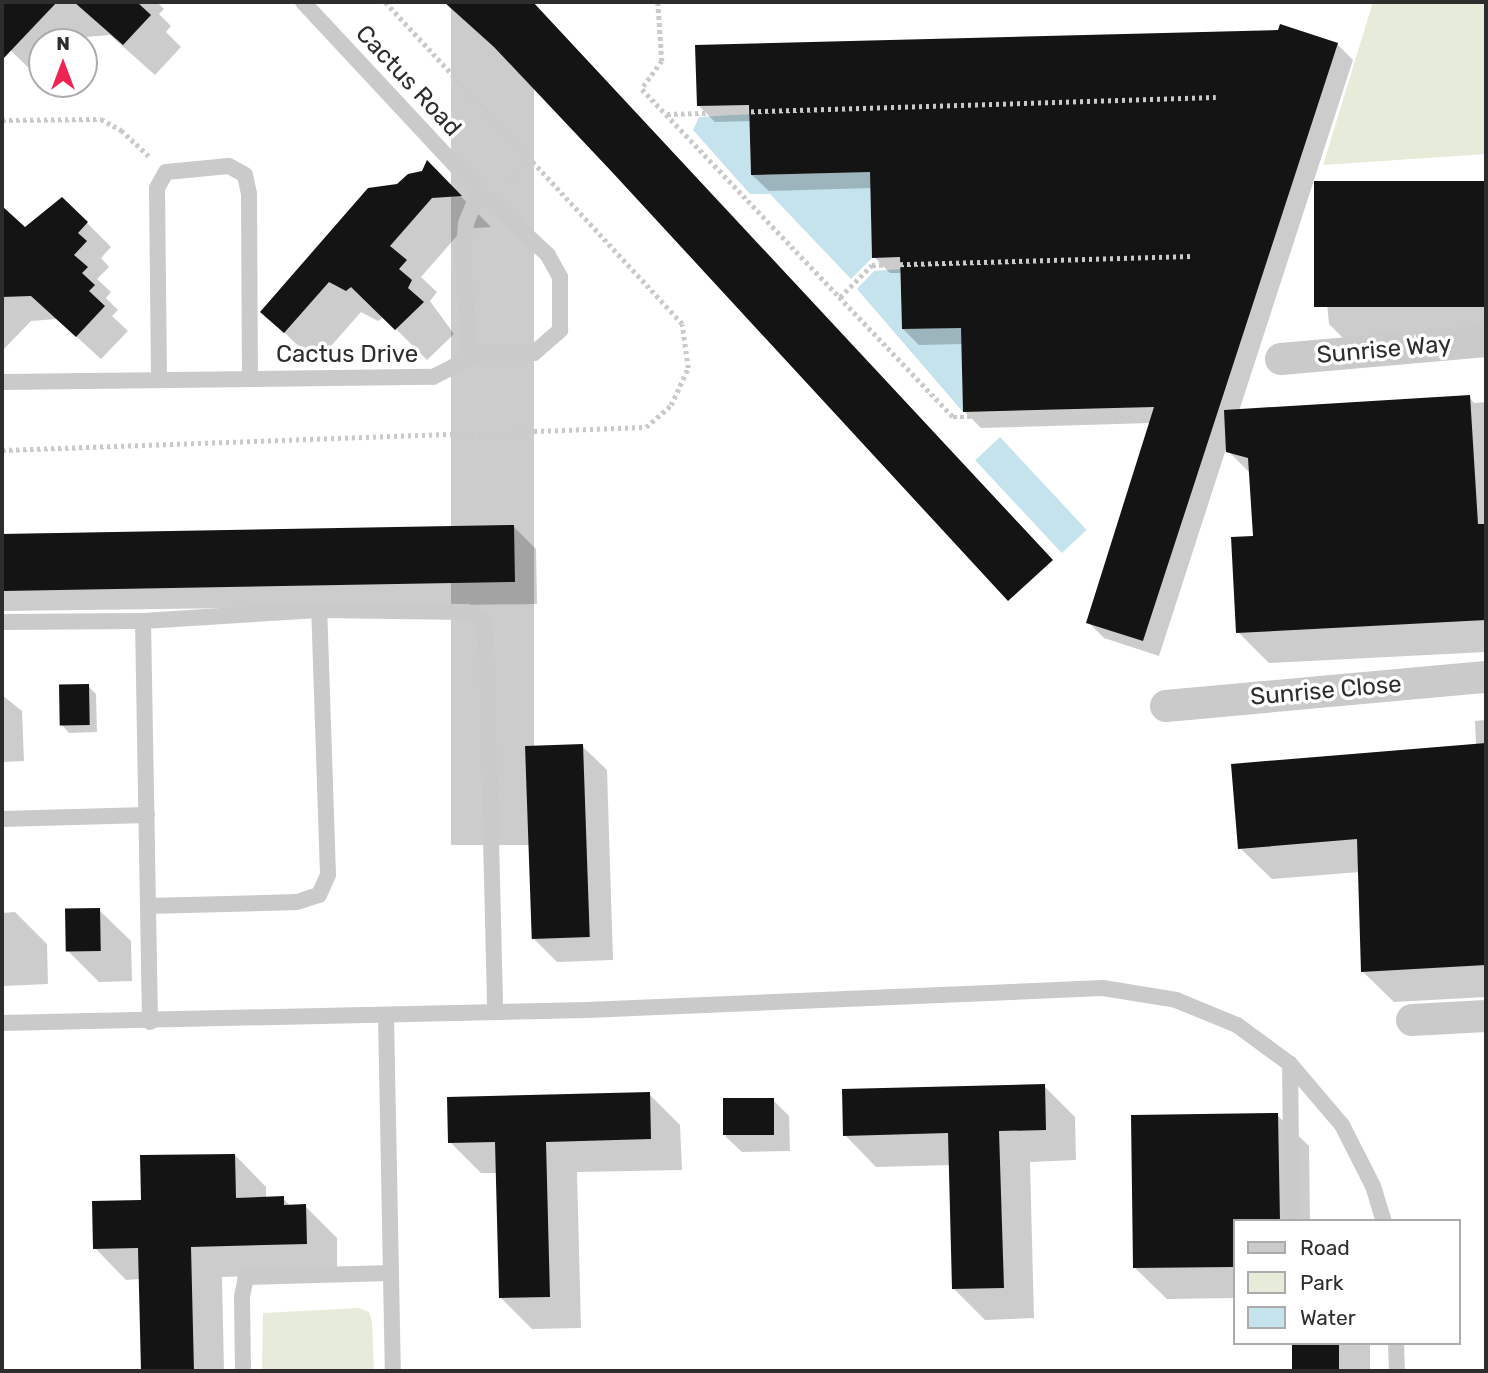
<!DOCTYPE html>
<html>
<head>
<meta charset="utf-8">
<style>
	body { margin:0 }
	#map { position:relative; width:1488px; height:1373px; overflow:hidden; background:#fff; font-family:Rubik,sans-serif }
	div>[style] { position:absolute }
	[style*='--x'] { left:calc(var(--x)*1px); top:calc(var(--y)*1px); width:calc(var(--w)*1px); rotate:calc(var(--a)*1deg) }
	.green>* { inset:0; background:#e6ecd9 }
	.water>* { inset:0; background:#c4e3ed; transform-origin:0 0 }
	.shadow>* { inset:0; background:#0003; transform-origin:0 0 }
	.building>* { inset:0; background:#141414; transform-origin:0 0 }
	.path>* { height:4.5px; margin-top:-2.25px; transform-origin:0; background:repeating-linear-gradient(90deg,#cacaca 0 3.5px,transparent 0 7px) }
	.service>* { height:16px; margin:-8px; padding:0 8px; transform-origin:8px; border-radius:8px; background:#cacaca }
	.minor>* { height:32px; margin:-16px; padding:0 16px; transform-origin:16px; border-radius:16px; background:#cacaca }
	span { translate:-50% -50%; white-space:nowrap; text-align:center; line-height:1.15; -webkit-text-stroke:7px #fff; paint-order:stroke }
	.street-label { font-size:24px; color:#2d2d2d }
	.frame { position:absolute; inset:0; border:4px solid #2d2d2d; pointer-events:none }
	.legend { position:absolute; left:1233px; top:1219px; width:228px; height:126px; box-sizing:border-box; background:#fff; border:2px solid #ababab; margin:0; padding:9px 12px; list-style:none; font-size:21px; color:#2d2d2d }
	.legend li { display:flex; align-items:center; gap:14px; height:35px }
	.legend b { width:35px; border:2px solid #ababab }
	.north { position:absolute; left:28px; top:28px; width:70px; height:70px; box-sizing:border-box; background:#fff; border:2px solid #ababab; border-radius:50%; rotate:0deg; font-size:19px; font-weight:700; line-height:28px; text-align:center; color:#2d2d2d }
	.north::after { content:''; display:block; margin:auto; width:24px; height:32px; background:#ee2553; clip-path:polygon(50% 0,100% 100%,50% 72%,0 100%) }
</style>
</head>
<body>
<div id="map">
	<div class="green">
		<i style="clip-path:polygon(1373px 2px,1486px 2px,1486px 154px,1323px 165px)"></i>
		<i style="clip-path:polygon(359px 1308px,369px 1312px,372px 1322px,374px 1371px,262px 1371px,263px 1313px)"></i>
	</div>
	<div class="water">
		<i style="clip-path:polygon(749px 114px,751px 175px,1182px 163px,871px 198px,872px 258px,851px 279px,770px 194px,750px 194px,693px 130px,699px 117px)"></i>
		<i style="clip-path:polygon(900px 269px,902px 329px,1132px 323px,962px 351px,963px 412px,857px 289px,874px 271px)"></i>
		<i style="left:1000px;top:437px;width:127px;height:34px;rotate:47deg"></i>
	</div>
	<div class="shadow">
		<i style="clip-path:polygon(2px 2px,157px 2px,164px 9px,159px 14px,171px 26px,166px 32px,181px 47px,155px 75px,110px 35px,85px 37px,80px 42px,42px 42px,42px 81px,2px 42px)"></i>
		<i style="left:451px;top:2px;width:83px;height:843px"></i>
		<i style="clip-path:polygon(1337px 44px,1353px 60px,1239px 411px,1469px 397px,1474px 403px,1486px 402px,1486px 652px,1269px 663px,1238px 632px,1255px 538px,1251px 474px,1226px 449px,1159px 656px,1104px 638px,1088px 622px,1151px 423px,981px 428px,965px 412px,963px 344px,919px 345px,903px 329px,902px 273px,890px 273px,874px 257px,872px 188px,769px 191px,752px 175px,751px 121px,715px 122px,699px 106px)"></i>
		<i style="clip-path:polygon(428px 163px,491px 227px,463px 229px,421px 277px,437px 292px,430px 301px,454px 334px,427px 360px,384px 317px,378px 321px,361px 312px,316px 363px,263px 312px,398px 186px,423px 173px)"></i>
		<i style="clip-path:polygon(1486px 183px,1486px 341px,1360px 355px,1329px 324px,1317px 196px)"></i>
		<i style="clip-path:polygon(2px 210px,24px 229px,87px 223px,111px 247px,101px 258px,109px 267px,97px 279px,111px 292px,106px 298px,118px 310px,112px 316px,128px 331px,101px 359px,57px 319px,31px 321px,2px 351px)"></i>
		<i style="clip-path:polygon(514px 527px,536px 549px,537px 604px,2px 611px,2px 534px)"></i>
		<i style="clip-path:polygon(88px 686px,96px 694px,97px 732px,69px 733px,62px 725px)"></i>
		<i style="clip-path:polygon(2px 695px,22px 711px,24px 761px,2px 762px)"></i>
		<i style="clip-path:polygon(1486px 720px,1486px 997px,1394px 1002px,1362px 971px,1360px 872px,1272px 879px,1240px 848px,1476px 745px,1475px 721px)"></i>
		<i style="clip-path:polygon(582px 746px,607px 770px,613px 960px,557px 962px,533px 938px)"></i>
		<i style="clip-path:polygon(99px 910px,131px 941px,132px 981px,99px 982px,68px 951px)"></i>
		<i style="clip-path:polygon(15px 912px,47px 944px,48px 984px,2px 986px,2px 913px)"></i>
		<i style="clip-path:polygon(1044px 1086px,1075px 1117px,1076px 1160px,1030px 1162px,1034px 1318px,985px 1320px,954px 1289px,951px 1165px,876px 1167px,845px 1135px)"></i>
		<i style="clip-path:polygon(649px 1094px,680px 1125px,682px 1170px,577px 1172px,581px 1328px,532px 1329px,501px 1298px,497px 1173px,481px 1173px,450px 1142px)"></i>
		<i style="clip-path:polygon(773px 1100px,789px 1116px,790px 1151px,742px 1152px,725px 1136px)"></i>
		<i style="clip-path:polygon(1277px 1115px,1309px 1146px,1310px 1221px,1234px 1221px,1234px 1298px,1167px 1299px,1135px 1268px)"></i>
		<i style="clip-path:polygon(235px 1155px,266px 1187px,266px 1199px,283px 1198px,291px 1207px,305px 1206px,337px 1238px,337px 1274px,222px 1277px,224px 1371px,143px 1371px,140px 1279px,126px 1280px,95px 1248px,143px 1202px)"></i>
		<i style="left:1294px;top:1343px;width:76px;height:28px"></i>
		<i style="clip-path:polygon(1021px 1369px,1023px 1371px,954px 1371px)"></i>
	</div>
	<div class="building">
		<i style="clip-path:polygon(2px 2px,57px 2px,2px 60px)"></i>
		<i style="clip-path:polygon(74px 2px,137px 2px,151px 15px,123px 45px)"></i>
		<i style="clip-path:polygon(444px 2px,533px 2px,1053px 560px,1008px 601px,612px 172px,494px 47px)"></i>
		<i style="clip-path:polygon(1280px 24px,1338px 43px,1143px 641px,1086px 623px,1154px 407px,963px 412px,961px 328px,902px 329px,900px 257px,872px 258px,870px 172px,751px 175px,749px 105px,697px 106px,695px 45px,1278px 30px)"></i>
		<i style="clip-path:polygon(427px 160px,462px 196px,432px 198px,390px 246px,407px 260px,399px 269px,412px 280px,408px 288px,424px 302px,395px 330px,351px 287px,346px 291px,329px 282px,284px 333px,260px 312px,368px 188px,397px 184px,408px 174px,422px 171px)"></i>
		<i style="left:1486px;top:181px;width:126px;height:172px;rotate:90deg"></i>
		<i style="clip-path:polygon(62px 197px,88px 222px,78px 233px,87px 241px,74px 255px,88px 267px,82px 273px,95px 285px,89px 291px,105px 306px,76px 337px,31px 296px,2px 297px,2px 206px,25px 227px)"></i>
		<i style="clip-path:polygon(1470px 395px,1478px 524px,1486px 524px,1486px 620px,1236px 633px,1231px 537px,1253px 536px,1248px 458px,1226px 452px,1224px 410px)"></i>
		<i style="left:514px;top:525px;width:57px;height:512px;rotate:89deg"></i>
		<i style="left:89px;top:684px;width:41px;height:30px;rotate:89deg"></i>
		<i style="clip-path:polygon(1486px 743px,1486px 965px,1361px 972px,1357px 839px,1238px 849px,1231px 764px)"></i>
		<i style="left:583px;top:744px;width:193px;height:58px;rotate:88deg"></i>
		<i style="left:100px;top:908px;width:43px;height:35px;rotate:89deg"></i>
		<i style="clip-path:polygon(1045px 1084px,1046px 1130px,999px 1131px,1004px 1288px,952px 1289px,948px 1133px,843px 1136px,842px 1089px)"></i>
		<i style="clip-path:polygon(650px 1092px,651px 1139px,546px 1142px,550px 1297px,499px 1298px,495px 1142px,448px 1143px,447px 1097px)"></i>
		<i style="left:774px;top:1098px;width:37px;height:51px;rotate:90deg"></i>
		<i style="clip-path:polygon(1278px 1113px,1280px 1221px,1234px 1221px,1234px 1267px,1133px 1268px,1131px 1115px)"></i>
		<i style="clip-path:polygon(235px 1154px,236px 1198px,284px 1196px,284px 1205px,306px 1204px,307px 1244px,191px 1247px,194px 1371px,141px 1371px,138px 1248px,93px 1249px,92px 1201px,141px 1200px,140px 1155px)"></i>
		<i style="left:1292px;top:1343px;width:47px;height:28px"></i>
	</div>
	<div class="path">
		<i style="--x:658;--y:2;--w:59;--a:86.1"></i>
		<i style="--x:662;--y:61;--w:34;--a:126"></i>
		<i style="--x:642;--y:89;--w:452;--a:46.5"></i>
		<i style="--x:953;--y:417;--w:182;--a:0"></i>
		<i style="--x:667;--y:114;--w:549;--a:-1.77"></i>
		<i style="--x:2;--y:120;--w:99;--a:-0.6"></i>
		<i style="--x:101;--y:119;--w:23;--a:29"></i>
		<i style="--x:121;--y:130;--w:38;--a:43"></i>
		<i style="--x:507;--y:182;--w:33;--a:-45"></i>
		<i style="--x:840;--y:297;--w:45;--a:-45"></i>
		<i style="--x:872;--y:265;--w:319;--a:-1.6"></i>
		<i style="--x:2;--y:450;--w:644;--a:-2.05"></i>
		<i style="--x:646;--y:427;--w:33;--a:-41"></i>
		<i style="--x:671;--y:405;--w:41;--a:-65.3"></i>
		<i style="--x:688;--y:368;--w:44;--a:-97.8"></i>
		<i style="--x:682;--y:324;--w:438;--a:-132.7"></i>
	</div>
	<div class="service">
		<i style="--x:303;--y:2;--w:258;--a:47"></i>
		<i style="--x:479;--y:191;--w:35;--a:112"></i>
		<i style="--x:466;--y:224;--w:32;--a:95"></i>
		<i style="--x:463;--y:256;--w:102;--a:86.6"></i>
		<i style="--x:159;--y:379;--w:191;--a:-90.6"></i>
		<i style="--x:157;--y:188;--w:18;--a:-61"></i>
		<i style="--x:166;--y:172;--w:63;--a:-5.4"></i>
		<i style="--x:229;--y:166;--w:18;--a:29"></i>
		<i style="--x:245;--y:175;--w:19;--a:78"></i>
		<i style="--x:249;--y:194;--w:184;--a:89.7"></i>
		<i style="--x:2;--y:382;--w:431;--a:-0.7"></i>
		<i style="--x:433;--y:377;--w:53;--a:-27.1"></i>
		<i style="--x:480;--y:353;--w:54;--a:0"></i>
		<i style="--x:534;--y:353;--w:35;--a:-41"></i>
		<i style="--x:560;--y:330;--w:53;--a:-90"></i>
		<i style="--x:560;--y:277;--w:25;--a:-119"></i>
		<i style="--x:548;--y:255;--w:81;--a:-137"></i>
		<i style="--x:143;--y:621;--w:401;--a:89"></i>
		<i style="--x:2;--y:622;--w:141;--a:-0.4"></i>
		<i style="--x:143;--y:621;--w:176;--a:-3.6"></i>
		<i style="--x:319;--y:610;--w:148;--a:0.8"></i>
		<i style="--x:467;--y:612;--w:16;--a:27"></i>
		<i style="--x:481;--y:619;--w:16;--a:72"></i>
		<i style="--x:486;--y:634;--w:378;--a:88.6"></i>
		<i style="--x:2;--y:819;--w:145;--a:-1.6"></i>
		<i style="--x:148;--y:906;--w:149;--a:-1.5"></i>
		<i style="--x:297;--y:902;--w:23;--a:-18"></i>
		<i style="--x:319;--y:895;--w:22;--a:-66"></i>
		<i style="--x:328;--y:875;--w:265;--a:-91.9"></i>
		<i style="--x:386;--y:1015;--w:356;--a:88.9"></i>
		<i style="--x:2;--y:1023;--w:585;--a:-1.27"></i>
		<i style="--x:587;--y:1010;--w:516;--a:-2.44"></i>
		<i style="--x:1103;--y:988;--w:74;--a:9.3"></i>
		<i style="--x:1176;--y:1000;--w:66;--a:22.3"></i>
		<i style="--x:1237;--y:1025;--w:66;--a:36.3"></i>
		<i style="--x:1290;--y:1064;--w:80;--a:49.6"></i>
		<i style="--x:1342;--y:1125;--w:68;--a:63.1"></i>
		<i style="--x:1373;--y:1186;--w:37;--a:73"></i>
		<i style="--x:1290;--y:1064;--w:157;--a:89.3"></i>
		<i style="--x:1396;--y:1343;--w:28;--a:88"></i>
		<i style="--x:243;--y:1371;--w:74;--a:-90.8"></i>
		<i style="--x:242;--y:1297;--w:20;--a:-79"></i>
		<i style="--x:246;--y:1277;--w:144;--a:-1.6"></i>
	</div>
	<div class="minor">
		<i style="--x:1281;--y:359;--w:206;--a:-5"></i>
		<i style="--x:1166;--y:706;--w:321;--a:-5.2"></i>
		<i style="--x:1412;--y:1020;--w:74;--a:-3.1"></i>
	</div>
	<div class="street-label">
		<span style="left:408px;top:81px;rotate:47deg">Cactus Road</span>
		<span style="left:1384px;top:350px;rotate:-5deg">Sunrise Way</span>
		<span style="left:347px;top:355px">Cactus Drive</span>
		<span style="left:1326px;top:691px;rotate:-5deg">Sunrise Close</span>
	</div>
	<div class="frame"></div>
	<ul class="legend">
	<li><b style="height:9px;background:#cacaca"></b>Road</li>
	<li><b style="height:19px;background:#e6ecd9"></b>Park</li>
	<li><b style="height:19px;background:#c4e3ed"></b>Water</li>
	</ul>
	<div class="north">N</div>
</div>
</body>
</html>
